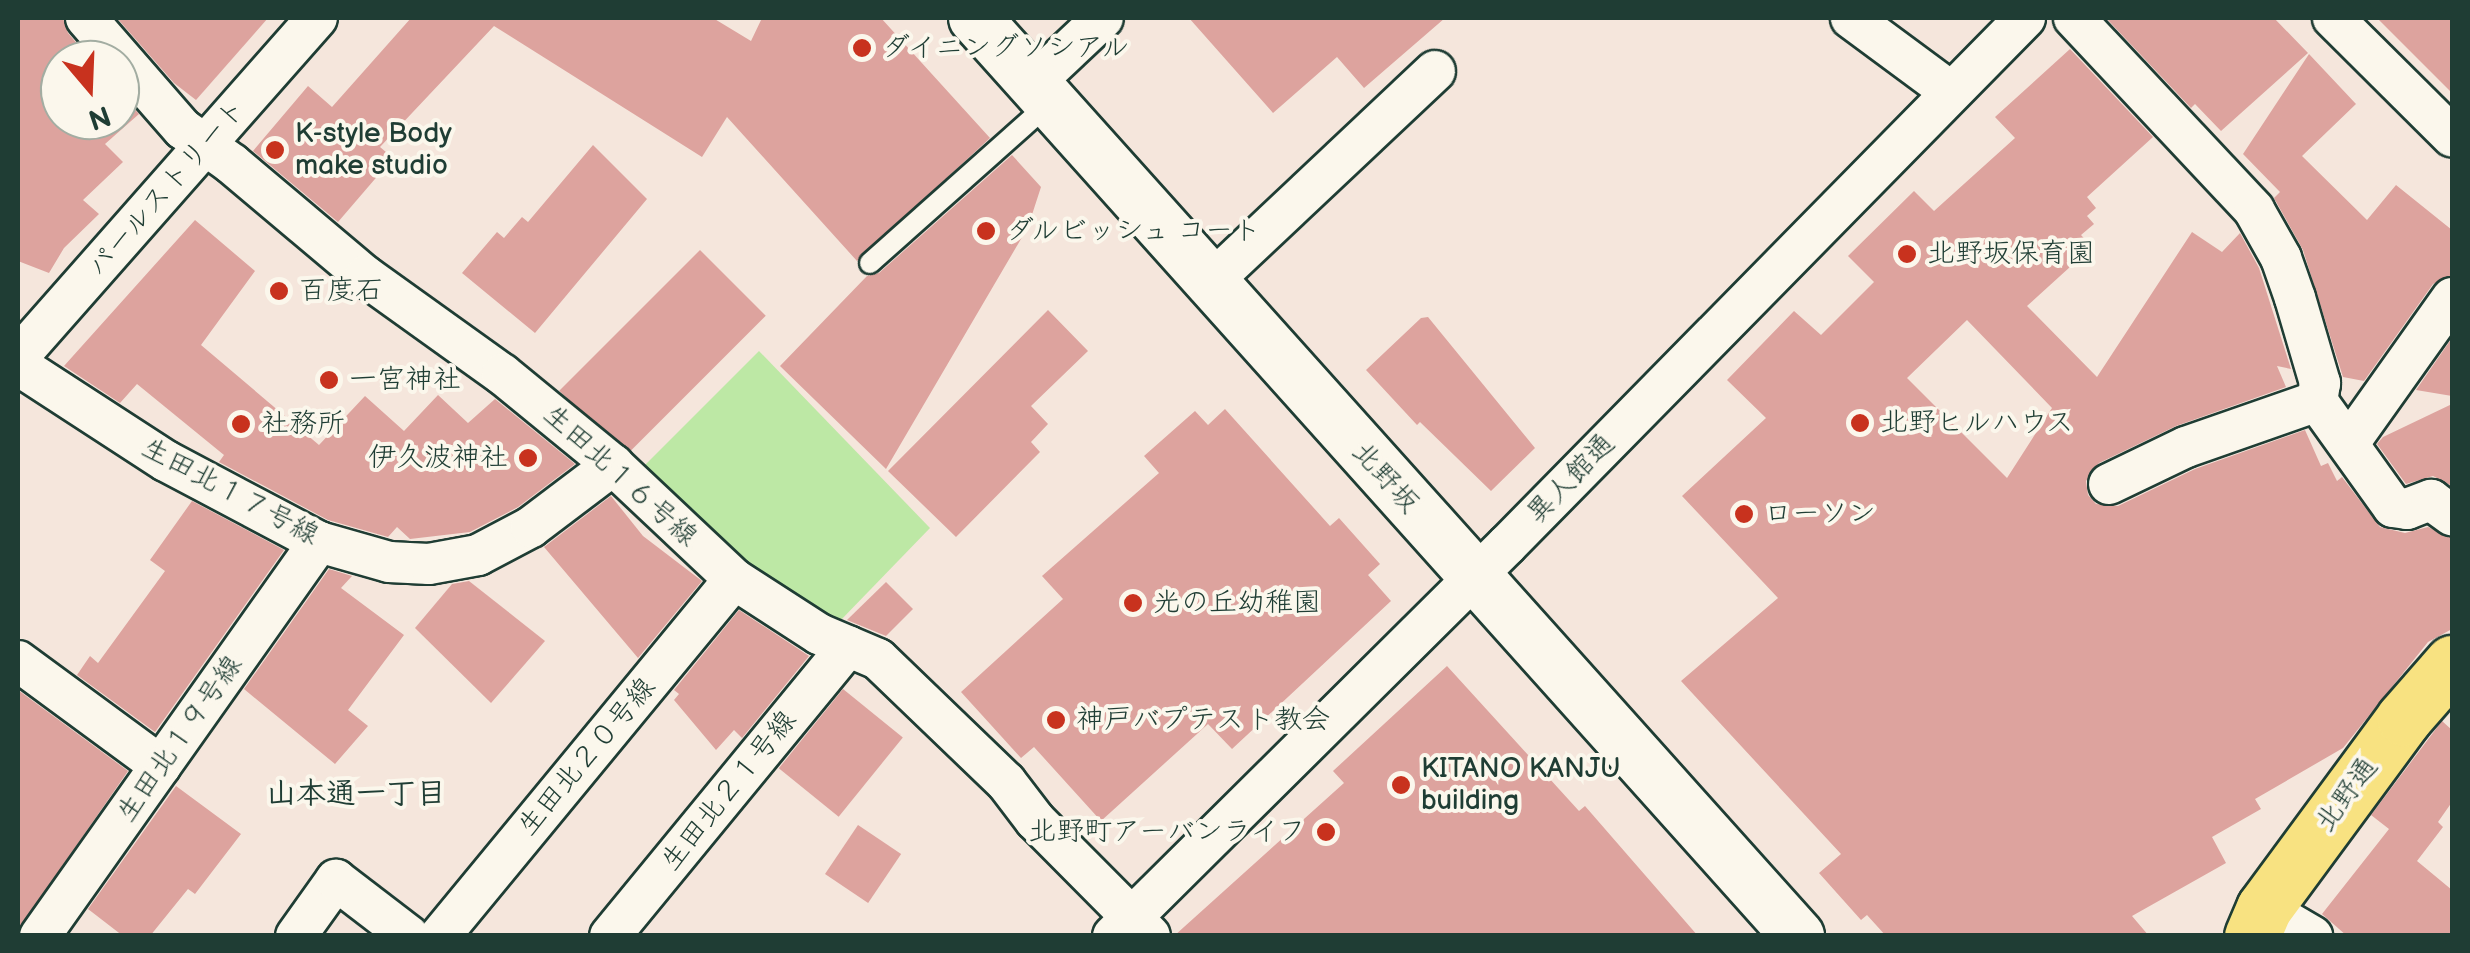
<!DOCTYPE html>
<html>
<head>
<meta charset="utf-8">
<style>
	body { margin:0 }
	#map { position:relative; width:2470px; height:953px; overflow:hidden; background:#f5e6dc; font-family:"Balsamiq Sans","Klee One",sans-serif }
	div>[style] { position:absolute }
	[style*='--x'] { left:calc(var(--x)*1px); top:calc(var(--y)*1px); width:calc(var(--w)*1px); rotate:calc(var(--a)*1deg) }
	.green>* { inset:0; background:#bde8a5 }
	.building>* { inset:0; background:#dda39e; transform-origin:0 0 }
	.roads { filter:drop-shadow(2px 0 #1f3d34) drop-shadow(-2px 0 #1f3d34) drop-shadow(0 2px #1f3d34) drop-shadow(0 -2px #1f3d34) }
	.service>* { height:20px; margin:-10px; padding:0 10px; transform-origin:10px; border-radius:10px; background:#fbf7ec }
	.minor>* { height:40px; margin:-20px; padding:0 20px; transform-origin:20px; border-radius:20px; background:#fbf7ec }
	.tertiary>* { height:52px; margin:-26px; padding:0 26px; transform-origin:26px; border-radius:26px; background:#fbf7ec }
	.primary>* { height:55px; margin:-27.5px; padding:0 27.5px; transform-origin:27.5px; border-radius:27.5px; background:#f8e281 }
	.dots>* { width:28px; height:28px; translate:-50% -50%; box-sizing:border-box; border:5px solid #fbf7ec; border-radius:50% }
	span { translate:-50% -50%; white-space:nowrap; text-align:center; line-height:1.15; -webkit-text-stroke:8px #fbf7ec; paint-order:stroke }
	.poi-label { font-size:28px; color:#1f3d34 }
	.left { translate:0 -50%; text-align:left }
	.right { translate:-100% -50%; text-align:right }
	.street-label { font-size:28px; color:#1f3d34 }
	.neighbourhood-label { font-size:30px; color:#1f3d34; font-weight:700 }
	.frame { position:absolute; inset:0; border:20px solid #1f3d34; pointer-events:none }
	.north { position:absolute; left:40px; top:40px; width:100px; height:100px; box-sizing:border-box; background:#fbf7ec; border:2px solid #a3ada2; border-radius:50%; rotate:161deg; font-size:28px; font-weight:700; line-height:40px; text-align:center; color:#1f3d34 }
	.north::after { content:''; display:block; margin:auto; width:35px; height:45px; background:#c8321e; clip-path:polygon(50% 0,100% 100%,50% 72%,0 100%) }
</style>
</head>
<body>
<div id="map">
	<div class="green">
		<i style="clip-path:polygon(759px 351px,930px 528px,839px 622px,755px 574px,644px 466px)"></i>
	</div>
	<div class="building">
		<i style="clip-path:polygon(18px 18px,63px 18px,68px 33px,91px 60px,60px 60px,60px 120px,120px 120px,120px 93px,139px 114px,105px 144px,123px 162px,83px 200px,99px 214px,64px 248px,49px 273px,18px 261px)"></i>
		<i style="clip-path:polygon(117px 18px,268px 18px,196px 100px,174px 83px)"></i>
		<i style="clip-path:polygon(411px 18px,713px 18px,751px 41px,762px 18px,881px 18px,990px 138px,857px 261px,727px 117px,702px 157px,494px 26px,380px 147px,393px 158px,338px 222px,253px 151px,308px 86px,332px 107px)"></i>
		<i style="clip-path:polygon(1189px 18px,1445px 18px,1364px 88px,1337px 57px,1273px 113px)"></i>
		<i style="clip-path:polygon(2106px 18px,2274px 18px,2308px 53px,2221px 131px,2195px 104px,2191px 108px)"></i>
		<i style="clip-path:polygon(2377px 18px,2452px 18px,2452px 93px)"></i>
		<i style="clip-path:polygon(evenodd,2070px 49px,2153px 137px,2087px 197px,2096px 208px,2087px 216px,2094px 224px,2081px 235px,2092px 247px,2027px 306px,2097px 377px,2192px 232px,2222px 252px,2240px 233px,2259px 268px,2291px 369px,2277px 366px,2286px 387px,2176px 426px,2099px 463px,2086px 481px,2088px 495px,2096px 504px,2118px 506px,2195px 469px,2305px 430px,2321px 466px,2328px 463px,2337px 481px,2342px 477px,2380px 527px,2405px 533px,2428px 527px,2452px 538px,2452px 629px,2428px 642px,2343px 748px,2255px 799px,2261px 809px,2212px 837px,2226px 863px,2132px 916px,2149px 936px,1886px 936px,1867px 915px,1861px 920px,1819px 873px,1841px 854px,1681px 681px,1778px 598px,1682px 496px,1766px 418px,1727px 380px,1794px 311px,1821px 335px,1874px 282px,1848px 256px,1914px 191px,1934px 211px,2015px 138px,1995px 117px,2070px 49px,1967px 320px,2052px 408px,2007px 478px,1907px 378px,1967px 320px)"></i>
		<i style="clip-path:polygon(2309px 54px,2356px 104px,2302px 156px,2367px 220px,2396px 185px,2452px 230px,2452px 275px,2433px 284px,2364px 381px,2343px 377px,2303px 250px,2274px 198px,2280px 192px,2243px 154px)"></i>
		<i style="clip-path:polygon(593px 145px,647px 199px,535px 333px,462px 273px,497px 232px,504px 238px,522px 217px,528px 222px)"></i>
		<i style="clip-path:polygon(1012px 155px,1041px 187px,1028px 227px,886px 469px,780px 366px,867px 276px,879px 273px)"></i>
		<i style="clip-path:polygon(195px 220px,255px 271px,201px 345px,319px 445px,365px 396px,404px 431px,438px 395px,468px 423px,495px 399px,575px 464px,518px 507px,470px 532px,410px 539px,397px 527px,388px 537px,328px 520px,219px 462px,224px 455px,137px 384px,120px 403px,64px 366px)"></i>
		<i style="left:700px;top:250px;width:93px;height:199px;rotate:45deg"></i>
		<i style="clip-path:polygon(1048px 310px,1088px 351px,1031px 406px,1048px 424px,1031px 442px,1040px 452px,956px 537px,888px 471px)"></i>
		<i style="clip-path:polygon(1428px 317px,1535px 448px,1491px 491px,1420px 422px,1417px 425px,1366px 370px,1421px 318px)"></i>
		<i style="clip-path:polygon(2452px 338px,2452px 396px,2416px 390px)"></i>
		<i style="clip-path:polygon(2452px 404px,2452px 486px,2433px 476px,2406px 484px,2377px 444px,2383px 437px)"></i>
		<i style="clip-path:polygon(1225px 409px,1330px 526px,1339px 518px,1380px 564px,1368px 575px,1391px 601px,1232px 749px,1208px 724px,1101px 821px,1034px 747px,1021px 758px,961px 692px,1063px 599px,1042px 576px,1159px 473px,1144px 456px,1195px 411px,1208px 425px)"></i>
		<i style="clip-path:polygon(611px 496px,643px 536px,702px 581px,638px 658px,544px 547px)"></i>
		<i style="clip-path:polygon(192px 501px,284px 550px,155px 732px,77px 675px,90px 656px,98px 663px,165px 571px,150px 560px)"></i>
		<i style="clip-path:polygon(329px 569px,352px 576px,341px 588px,404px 635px,348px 710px,368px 726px,335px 764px,244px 689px)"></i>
		<i style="clip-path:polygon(469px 581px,545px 641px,491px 703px,415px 628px,452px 584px)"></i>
		<i style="clip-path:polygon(886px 582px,913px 609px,886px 636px,847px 620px)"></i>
		<i style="clip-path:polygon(739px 610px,809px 656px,742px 738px,734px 730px,716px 750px,674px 700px,679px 694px,674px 690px)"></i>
		<i style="clip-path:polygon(1447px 666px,1579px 811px,1585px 806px,1698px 936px,1174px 936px,1344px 783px,1333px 771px)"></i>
		<i style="left:843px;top:689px;width:77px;height:102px;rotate:39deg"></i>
		<i style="clip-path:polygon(18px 690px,128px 771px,18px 930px)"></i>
		<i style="clip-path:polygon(2442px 721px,2452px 730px,2452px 802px,2438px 822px,2443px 827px,2417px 861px,2452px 890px,2452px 936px,2347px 936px,2322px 914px,2389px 829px,2371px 815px)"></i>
		<i style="clip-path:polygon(176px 786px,241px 834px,195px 894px,188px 889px,150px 936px,123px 936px,88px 909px)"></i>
		<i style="left:858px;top:825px;width:52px;height:59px;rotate:34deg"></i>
	</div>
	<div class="roads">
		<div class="service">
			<i style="--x:870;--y:263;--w:242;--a:-41.7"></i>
		</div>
		<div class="minor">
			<i style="--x:86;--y:18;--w:147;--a:48.9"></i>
			<i style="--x:183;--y:129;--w:60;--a:35.5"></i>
			<i style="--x:232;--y:164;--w:174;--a:40.1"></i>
			<i style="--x:365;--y:276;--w:168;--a:35.6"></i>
			<i style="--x:502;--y:374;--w:144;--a:39.3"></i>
			<i style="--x:613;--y:465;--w:166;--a:43.3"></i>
			<i style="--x:734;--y:579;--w:101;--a:32.9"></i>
			<i style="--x:819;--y:634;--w:64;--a:23"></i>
			<i style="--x:878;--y:659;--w:178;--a:43.9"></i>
			<i style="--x:1006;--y:782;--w:48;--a:52.7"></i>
			<i style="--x:1035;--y:820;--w:163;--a:45.2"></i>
			<i style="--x:1851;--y:18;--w:124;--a:36.5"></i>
			<i style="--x:2074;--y:18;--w:263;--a:46.8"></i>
			<i style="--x:2254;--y:210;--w:55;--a:60.6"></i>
			<i style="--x:2281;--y:258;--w:42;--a:70.7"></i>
			<i style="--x:2295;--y:298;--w:89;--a:73.6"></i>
			<i style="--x:2320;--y:383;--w:18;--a:99"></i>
			<i style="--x:2317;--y:401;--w:130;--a:54.4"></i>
			<i style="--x:2393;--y:507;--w:14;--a:8"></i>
			<i style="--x:2407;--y:509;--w:26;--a:-21"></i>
			<i style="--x:2431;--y:500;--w:26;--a:36"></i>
			<i style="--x:2333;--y:18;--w:168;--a:44.8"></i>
			<i style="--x:1035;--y:82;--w:93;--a:-43.3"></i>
			<i style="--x:1210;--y:283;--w:309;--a:-43.3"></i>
			<i style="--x:18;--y:357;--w:452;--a:-48.6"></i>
			<i style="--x:18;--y:365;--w:176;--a:33"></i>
			<i style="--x:166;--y:461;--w:173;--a:27.9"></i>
			<i style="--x:319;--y:542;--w:73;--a:15.9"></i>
			<i style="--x:389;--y:562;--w:40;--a:2.9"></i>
			<i style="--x:429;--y:564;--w:50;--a:-10.4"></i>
			<i style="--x:478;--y:555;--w:60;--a:-27.8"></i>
			<i style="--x:531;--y:527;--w:103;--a:-37.1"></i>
			<i style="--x:2349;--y:443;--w:178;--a:-54.6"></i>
			<i style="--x:2109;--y:484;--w:85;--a:-25.7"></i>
			<i style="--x:2186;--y:447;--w:139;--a:-19.3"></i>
			<i style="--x:18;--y:661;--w:177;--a:36.3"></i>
			<i style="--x:2264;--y:908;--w:56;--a:30.3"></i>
			<i style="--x:40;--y:936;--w:483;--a:-54.7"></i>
			<i style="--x:296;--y:936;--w:69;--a:-54.5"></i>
			<i style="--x:336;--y:880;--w:92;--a:37.5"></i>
			<i style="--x:440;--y:936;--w:462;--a:-50.5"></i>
			<i style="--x:610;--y:936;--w:375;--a:-50.6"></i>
			<i style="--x:1113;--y:936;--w:555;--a:-44.78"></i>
			<i style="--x:1507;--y:545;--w:739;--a:-45.49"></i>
		</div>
		<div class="tertiary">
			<i style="--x:975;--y:18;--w:1233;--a:48.12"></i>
		</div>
		<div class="primary">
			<i style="--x:2252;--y:936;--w:30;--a:-67"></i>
			<i style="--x:2264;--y:908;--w:236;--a:-53.6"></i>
			<i style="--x:2404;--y:718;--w:73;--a:-48.9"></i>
		</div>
	</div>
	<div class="dots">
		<i style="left:862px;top:48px;background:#c8321e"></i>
		<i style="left:275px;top:150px;background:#c8321e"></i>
		<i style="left:986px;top:231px;background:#c8321e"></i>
		<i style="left:1907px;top:254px;background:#c8321e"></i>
		<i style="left:279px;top:291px;background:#c8321e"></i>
		<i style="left:329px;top:380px;background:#c8321e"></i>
		<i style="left:1860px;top:423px;background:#c8321e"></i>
		<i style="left:241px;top:424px;background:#c8321e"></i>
		<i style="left:528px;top:458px;background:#c8321e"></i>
		<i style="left:1744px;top:514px;background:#c8321e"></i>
		<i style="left:1133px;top:603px;background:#c8321e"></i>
		<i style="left:1056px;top:720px;background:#c8321e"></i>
		<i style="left:1401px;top:785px;background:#c8321e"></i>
		<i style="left:1326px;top:832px;background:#c8321e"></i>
	</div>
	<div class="poi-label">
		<span class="left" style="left:882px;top:48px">ダイニングソシアル</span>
		<span class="left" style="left:295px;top:150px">K-style Body<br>make studio</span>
		<span class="left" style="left:1006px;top:231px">ダルビッシュ コート</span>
		<span class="left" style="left:1927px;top:254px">北野坂保育園</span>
		<span class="left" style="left:299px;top:291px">百度石</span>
		<span class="left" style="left:349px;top:380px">一宮神社</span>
		<span class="left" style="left:1880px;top:423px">北野ヒルハウス</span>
		<span class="left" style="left:261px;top:424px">社務所</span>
		<span class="right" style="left:508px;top:458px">伊久波神社</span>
		<span class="left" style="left:1764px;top:514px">ローソン</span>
		<span class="left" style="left:1153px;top:603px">光の丘幼稚園</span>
		<span class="left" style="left:1076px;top:720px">神戸バプテスト教会</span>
		<span class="left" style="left:1421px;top:785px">KITANO KANJU<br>building</span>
		<span class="right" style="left:1306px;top:832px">北野町アーバンライフ</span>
	</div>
	<div class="street-label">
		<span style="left:167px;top:188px;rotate:-49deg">パールストリート</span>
		<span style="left:620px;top:476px;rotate:42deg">生田北１６号線</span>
		<span style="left:1385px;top:478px;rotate:48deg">北野坂</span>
		<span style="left:1571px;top:479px;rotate:-46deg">異人館通</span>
		<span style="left:230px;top:492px;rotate:28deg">生田北１７号線</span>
		<span style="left:180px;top:739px;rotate:-55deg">生田北１９号線</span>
		<span style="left:587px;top:757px;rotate:-50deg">生田北２０号線</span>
		<span style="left:729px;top:791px;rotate:-51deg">生田北２１号線</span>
		<span style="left:2347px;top:795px;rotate:-54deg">北野通</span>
	</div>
	<div class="neighbourhood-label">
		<span style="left:356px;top:794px">山本通一丁目</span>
	</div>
	<div class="frame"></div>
	<div class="north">N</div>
</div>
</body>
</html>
